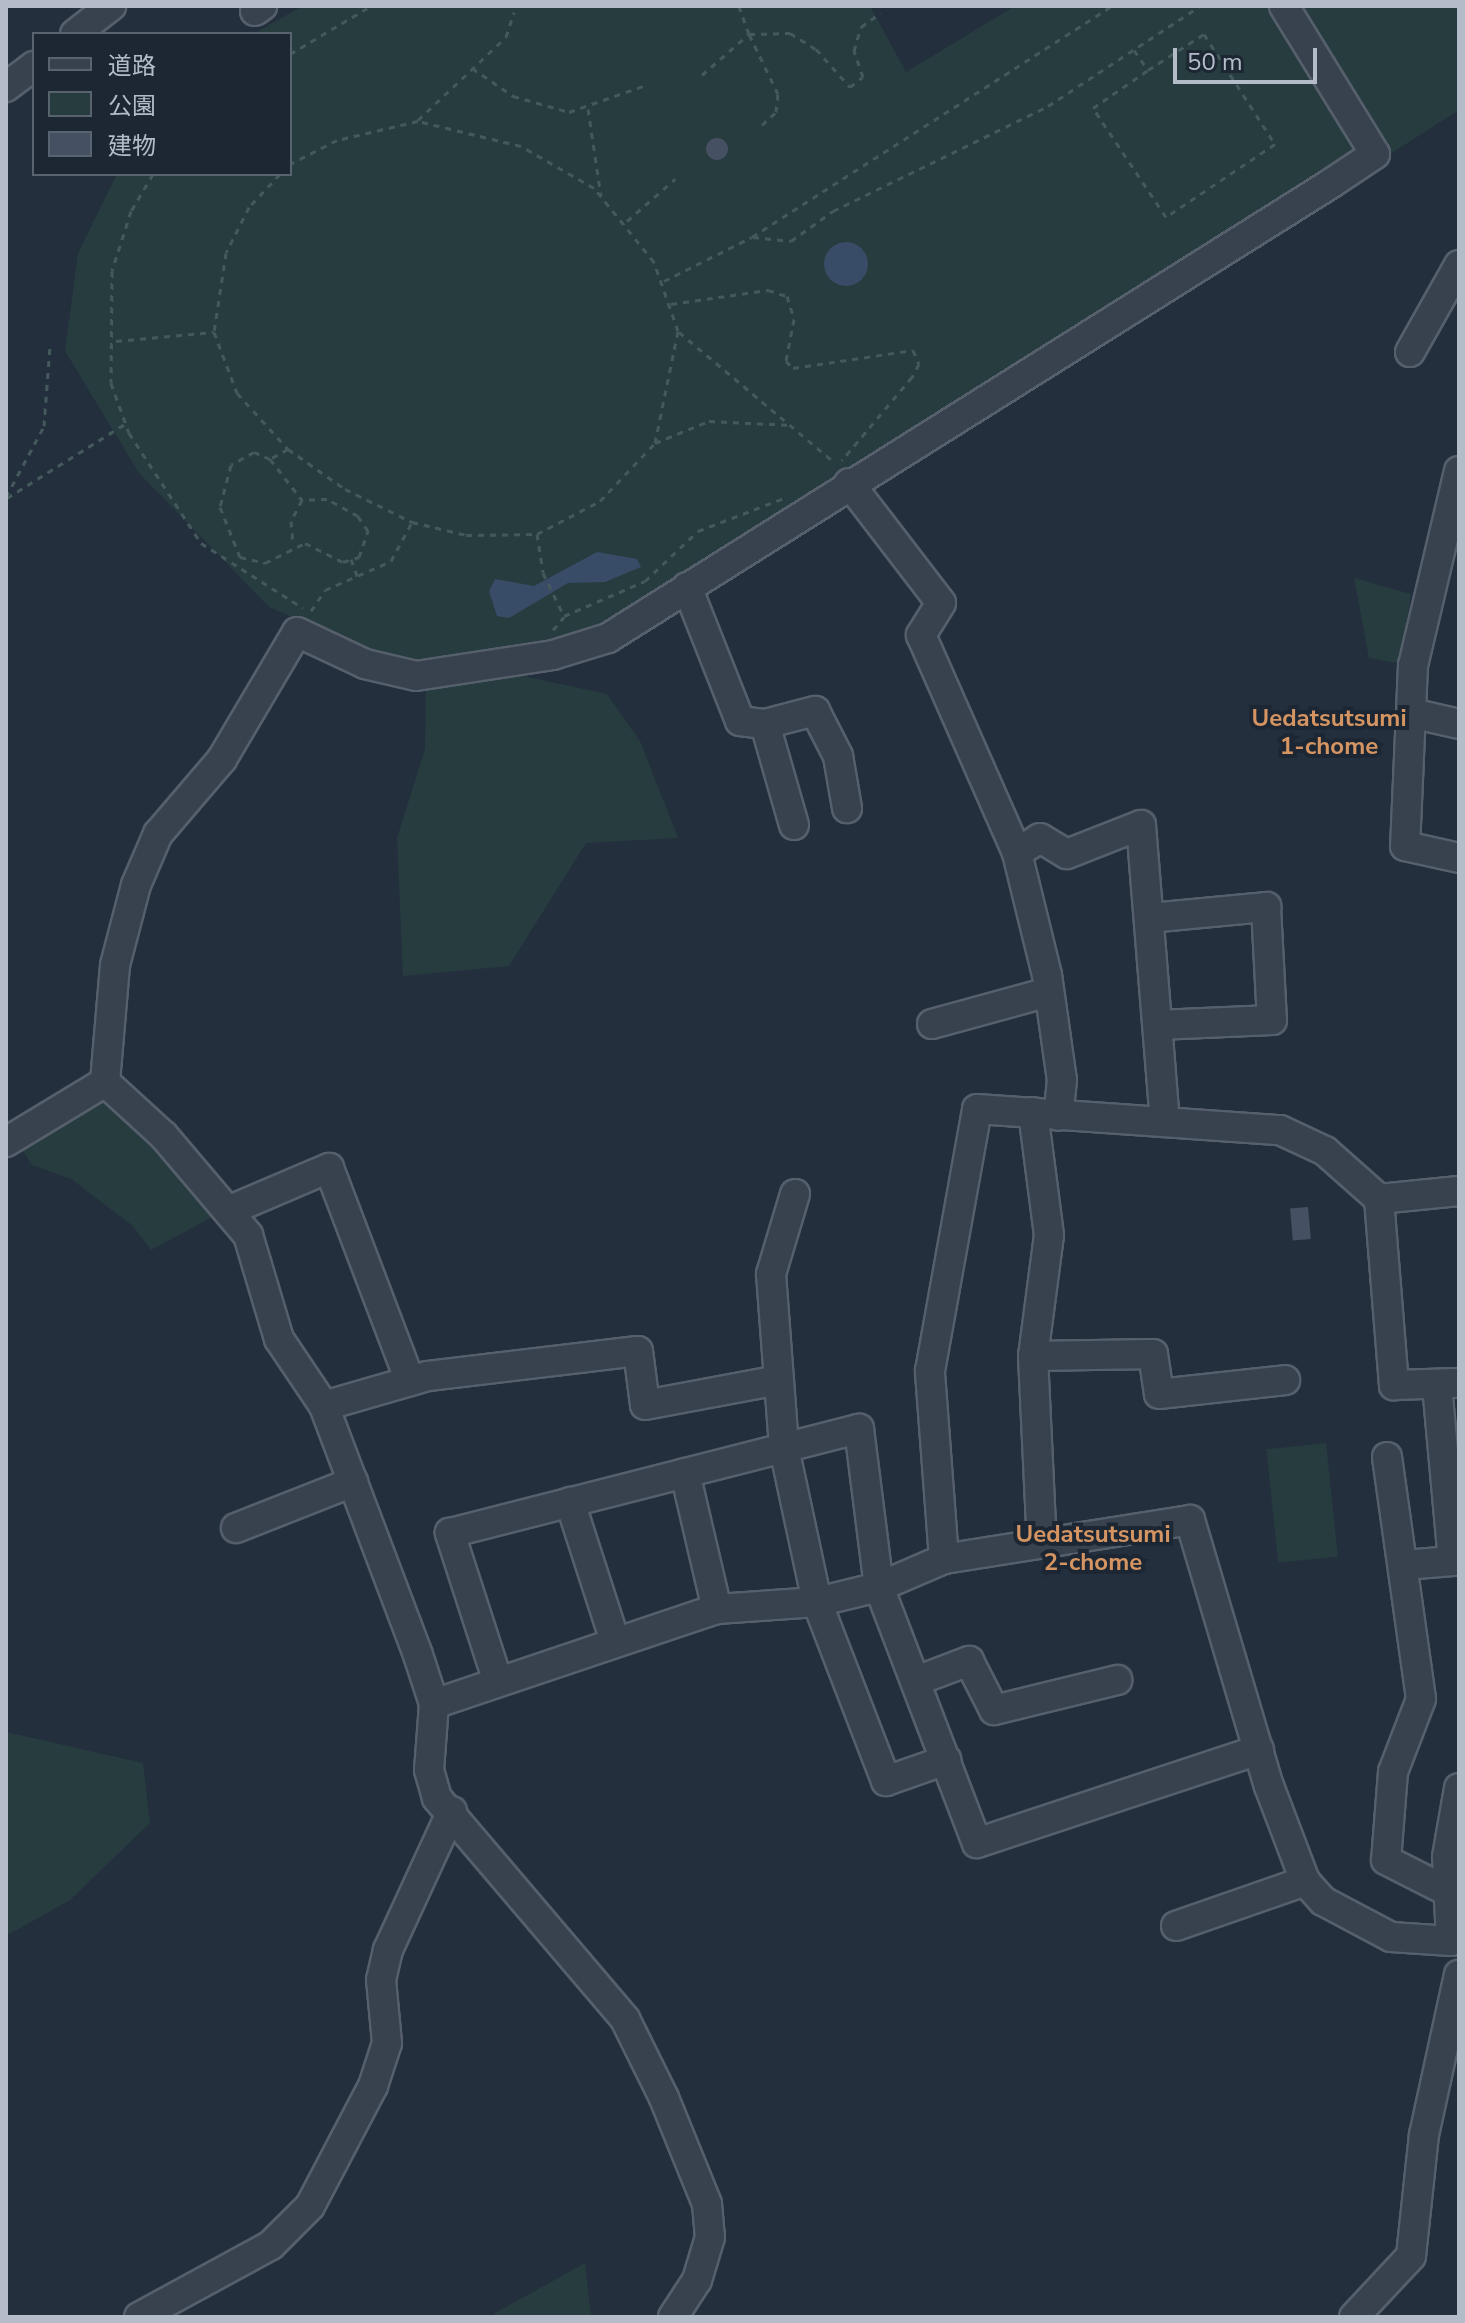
<!DOCTYPE html>
<html>
<head>
<meta charset="utf-8">
<style>
	body { margin:0 }
	#map { position:relative; width:1465px; height:2323px; overflow:hidden; background:#242f3e; font-family:"Nunito Sans","Noto Sans JP",sans-serif }
	div>[style] { position:absolute }
	[style*='--x'] { left:calc(var(--x)*1px); top:calc(var(--y)*1px); width:calc(var(--w)*1px); rotate:calc(var(--a)*1deg) }
	.green>* { inset:0; background:#263c3f; transform-origin:0 0 }
	.water>* { inset:0; background:#394c67 }
	.round { border-radius:50% }
	.building>* { inset:0; background:#455162; transform-origin:0 0 }
	.path>* { height:3px; margin-top:-1.5px; transform-origin:0; background:repeating-linear-gradient(90deg,#44595c 0 6px,transparent 0 12px) }
	.roads { filter:drop-shadow(2px 0 #565f6c) drop-shadow(-2px 0 #565f6c) drop-shadow(0 2px #565f6c) drop-shadow(0 -2px #565f6c) }
	.minor>* { height:28px; margin:-14px; padding:0 14px; transform-origin:14px; border-radius:14px; background:#38414e }
	span { translate:-50% -50%; white-space:nowrap; text-align:center; line-height:1.15; -webkit-text-stroke:8px #1d2633; paint-order:stroke }
	.neighbourhood-label { font-size:24px; color:#d59563; font-weight:700 }
	.frame { position:absolute; inset:0; border:8px solid #b4bcc9; pointer-events:none }
	.legend { position:absolute; left:32px; top:32px; width:260px; height:144px; box-sizing:border-box; background:#1d2633; border:2px solid #59626f; margin:0; padding:10px 14px; list-style:none; font-size:24px; color:#b4bcc9 }
	.legend li { display:flex; align-items:center; gap:16px; height:40px }
	.legend b { width:40px; border:2px solid #59626f }
	.scale { position:absolute; left:1173px; top:48px; width:144px; height:36px; box-sizing:border-box; border:4px solid #b4bcc9; border-top:0; padding-left:10px; font-size:24px; line-height:28px; white-space:nowrap; color:#b4bcc9; -webkit-text-stroke:6px #1d2633; paint-order:stroke }
</style>
</head>
<body>
<div id="map">
	<div class="green">
		<i style="clip-path:polygon(303px 6px,870px 6px,906px 72px,1015px 6px,1459px 6px,1459px 110px,605px 656px,398px 662px,269px 607px,139px 473px,65px 351px,78px 253px,117px 174px,290px 174px,290px 34px,253px 34px)"></i>
		<i style="clip-path:polygon(1354px 578px,1411px 594px,1401px 664px,1369px 658px)"></i>
		<i style="clip-path:polygon(426px 671px,505px 672px,607px 694px,641px 743px,678px 838px,586px 843px,509px 966px,403px 976px,397px 838px,425px 749px)"></i>
		<i style="clip-path:polygon(97px 1097px,112px 1101px,218px 1214px,151px 1250px,133px 1226px,71px 1179px,32px 1165px,21px 1148px)"></i>
		<i style="left:1326px;top:1443px;width:114px;height:60px;rotate:84deg"></i>
		<i style="clip-path:polygon(6px 1732px,143px 1763px,150px 1823px,70px 1900px,6px 1936px)"></i>
		<i style="clip-path:polygon(585px 2263px,591px 2317px,493px 2317px,495px 2313px)"></i>
	</div>
	<div class="water">
		<i class="round" style="left:824px;top:242px;width:44px;height:44px"></i>
		<i style="clip-path:polygon(597px 552px,637px 559px,641px 567px,605px 582px,568px 583px,509px 618px,497px 616px,489px 591px,495px 579px,534px 586px)"></i>
	</div>
	<div class="building">
		<i class="round" style="left:706px;top:138px;width:22px;height:22px"></i>
		<i style="left:1308px;top:1207px;width:32px;height:18px;rotate:85deg"></i>
	</div>
	<div class="path">
		<i style="--x:1134;--y:50;--w:24;--a:55"></i>
		<i style="--x:1148;--y:70;--w:67;--a:-32.7"></i>
		<i style="--x:1204;--y:34;--w:131;--a:57.2"></i>
		<i style="--x:1275;--y:144;--w:131;--a:146.2"></i>
		<i style="--x:1166;--y:217;--w:131;--a:-123.8"></i>
		<i style="--x:1093;--y:108;--w:67;--a:-34.6"></i>
		<i style="--x:290;--y:54;--w:94;--a:-30.7"></i>
		<i style="--x:472;--y:68;--w:50;--a:34.3"></i>
		<i style="--x:513;--y:96;--w:58;--a:15.9"></i>
		<i style="--x:569;--y:112;--w:82;--a:-19.3"></i>
		<i style="--x:702;--y:75;--w:62;--a:-41.1"></i>
		<i style="--x:749;--y:34;--w:30;--a:-110"></i>
		<i style="--x:588;--y:109;--w:88;--a:81.5"></i>
		<i style="--x:418;--y:120;--w:121;--a:-43.3"></i>
		<i style="--x:506;--y:37;--w:26;--a:-72"></i>
		<i style="--x:762;--y:125;--w:19;--a:-43"></i>
		<i style="--x:776;--y:112;--w:18;--a:-84"></i>
		<i style="--x:778;--y:94;--w:67;--a:-115.8"></i>
		<i style="--x:749;--y:34;--w:41;--a:-1.4"></i>
		<i style="--x:790;--y:33;--w:31;--a:32"></i>
		<i style="--x:816;--y:49;--w:51;--a:48.2"></i>
		<i style="--x:850;--y:87;--w:16;--a:-38"></i>
		<i style="--x:863;--y:77;--w:28;--a:-109"></i>
		<i style="--x:854;--y:51;--w:25;--a:-74"></i>
		<i style="--x:861;--y:27;--w:24;--a:-36"></i>
		<i style="--x:153;--y:174;--w:43;--a:120.7"></i>
		<i style="--x:131;--y:211;--w:63;--a:107.6"></i>
		<i style="--x:112;--y:271;--w:112;--a:90.5"></i>
		<i style="--x:111;--y:383;--w:53;--a:70.2"></i>
		<i style="--x:129;--y:433;--w:131;--a:56.8"></i>
		<i style="--x:201;--y:543;--w:121;--a:32.5"></i>
		<i style="--x:280;--y:174;--w:45;--a:133.2"></i>
		<i style="--x:249;--y:207;--w:51;--a:116.6"></i>
		<i style="--x:226;--y:253;--w:80;--a:98.6"></i>
		<i style="--x:214;--y:332;--w:65;--a:69.3"></i>
		<i style="--x:237;--y:393;--w:76;--a:47.7"></i>
		<i style="--x:288;--y:449;--w:70;--a:35.1"></i>
		<i style="--x:345;--y:489;--w:75;--a:26.2"></i>
		<i style="--x:412;--y:522;--w:56;--a:13.5"></i>
		<i style="--x:466;--y:535;--w:71;--a:-0.8"></i>
		<i style="--x:537;--y:534;--w:71;--a:-27.6"></i>
		<i style="--x:600;--y:501;--w:80;--a:-46.5"></i>
		<i style="--x:655;--y:443;--w:114;--a:-78.4"></i>
		<i style="--x:678;--y:331;--w:73;--a:-109.2"></i>
		<i style="--x:654;--y:262;--w:95;--a:-129"></i>
		<i style="--x:594;--y:188;--w:84;--a:-150.1"></i>
		<i style="--x:521;--y:146;--w:106;--a:-166.4"></i>
		<i style="--x:418;--y:121;--w:83;--a:166.8"></i>
		<i style="--x:337;--y:140;--w:53;--a:152.9"></i>
		<i style="--x:627;--y:221;--w:64;--a:-41.2"></i>
		<i style="--x:753;--y:237;--w:38;--a:6"></i>
		<i style="--x:791;--y:241;--w:52;--a:-35.5"></i>
		<i style="--x:833;--y:211;--w:239;--a:-26"></i>
		<i style="--x:1048;--y:106;--w:182;--a:-33.3"></i>
		<i style="--x:664;--y:281;--w:98;--a:-26.6"></i>
		<i style="--x:752;--y:237;--w:428;--a:-32.7"></i>
		<i style="--x:671;--y:304;--w:98;--a:-8.2"></i>
		<i style="--x:768;--y:290;--w:20;--a:18"></i>
		<i style="--x:787;--y:296;--w:24;--a:73"></i>
		<i style="--x:794;--y:319;--w:43;--a:100.8"></i>
		<i style="--x:786;--y:361;--w:10;--a:45"></i>
		<i style="--x:793;--y:368;--w:121;--a:-8.5"></i>
		<i style="--x:913;--y:350;--w:15;--a:67"></i>
		<i style="--x:919;--y:364;--w:15;--a:118"></i>
		<i style="--x:912;--y:377;--w:109;--a:130.1"></i>
		<i style="--x:679;--y:332;--w:204;--a:40"></i>
		<i style="--x:116;--y:341;--w:98;--a:-5.2"></i>
		<i style="--x:655;--y:443;--w:58;--a:-22.2"></i>
		<i style="--x:709;--y:421;--w:82;--a:2.8"></i>
		<i style="--x:288;--y:449;--w:21;--a:151"></i>
		<i style="--x:270;--y:459;--w:17;--a:-156"></i>
		<i style="--x:254;--y:452;--w:26;--a:151"></i>
		<i style="--x:231;--y:465;--w:43;--a:104.7"></i>
		<i style="--x:220;--y:507;--w:54;--a:68.2"></i>
		<i style="--x:240;--y:557;--w:26;--a:13"></i>
		<i style="--x:265;--y:563;--w:45;--a:-26.6"></i>
		<i style="--x:305;--y:543;--w:42;--a:26.6"></i>
		<i style="--x:343;--y:562;--w:17;--a:-17"></i>
		<i style="--x:359;--y:557;--w:28;--a:-71"></i>
		<i style="--x:368;--y:531;--w:18;--a:-124"></i>
		<i style="--x:358;--y:516;--w:35;--a:-151"></i>
		<i style="--x:327;--y:499;--w:25;--a:178"></i>
		<i style="--x:270;--y:459;--w:52;--a:52"></i>
		<i style="--x:302;--y:500;--w:24;--a:118"></i>
		<i style="--x:291;--y:521;--w:23;--a:85"></i>
		<i style="--x:6;--y:497;--w:81;--a:-61.8"></i>
		<i style="--x:44;--y:426;--w:79;--a:-85.7"></i>
		<i style="--x:7;--y:498;--w:139;--a:-32.1"></i>
		<i style="--x:537;--y:534;--w:39;--a:81"></i>
		<i style="--x:543;--y:573;--w:48;--a:64"></i>
		<i style="--x:564;--y:616;--w:88;--a:-23.4"></i>
		<i style="--x:645;--y:581;--w:73;--a:-43.3"></i>
		<i style="--x:698;--y:531;--w:92;--a:-21"></i>
		<i style="--x:351;--y:559;--w:20;--a:70"></i>
		<i style="--x:311;--y:611;--w:25;--a:-56"></i>
		<i style="--x:325;--y:590;--w:72;--a:-23.7"></i>
		<i style="--x:391;--y:561;--w:44;--a:-61.7"></i>
		<i style="--x:553;--y:630;--w:17;--a:-50"></i>
	</div>
	<div class="roads">
		<div class="minor">
			<i style="--x:255;--y:11;--w:9;--a:-36"></i>
			<i style="--x:75;--y:34;--w:46;--a:-37.9"></i>
			<i style="--x:6;--y:87;--w:35;--a:-37"></i>
			<i style="--x:1410;--y:352;--w:100;--a:-60.6"></i>
			<i style="--x:1459;--y:471;--w:199;--a:103.3"></i>
			<i style="--x:1413;--y:665;--w:181;--a:92.5"></i>
			<i style="--x:1405;--y:846;--w:55;--a:12.5"></i>
			<i style="--x:849;--y:483;--w:151;--a:52.5"></i>
			<i style="--x:941;--y:603;--w:38;--a:122"></i>
			<i style="--x:921;--y:635;--w:238;--a:66.2"></i>
			<i style="--x:1017;--y:853;--w:126;--a:76.2"></i>
			<i style="--x:1047;--y:975;--w:106;--a:81.9"></i>
			<i style="--x:1062;--y:1080;--w:36;--a:96"></i>
			<i style="--x:687;--y:587;--w:144;--a:68.4"></i>
			<i style="--x:740;--y:721;--w:25;--a:7"></i>
			<i style="--x:765;--y:724;--w:52;--a:-14.6"></i>
			<i style="--x:815;--y:711;--w:51;--a:62.9"></i>
			<i style="--x:838;--y:756;--w:53;--a:80.2"></i>
			<i style="--x:1411;--y:713;--w:49;--a:12.9"></i>
			<i style="--x:765;--y:724;--w:105;--a:74"></i>
			<i style="--x:1017;--y:853;--w:27;--a:-33"></i>
			<i style="--x:1040;--y:838;--w:31;--a:31"></i>
			<i style="--x:1067;--y:854;--w:79;--a:-21.4"></i>
			<i style="--x:1141;--y:825;--w:298;--a:85.4"></i>
			<i style="--x:1149;--y:918;--w:118;--a:-5.4"></i>
			<i style="--x:1266;--y:907;--w:113;--a:87"></i>
			<i style="--x:1272;--y:1020;--w:114;--a:177.5"></i>
			<i style="--x:932;--y:1024;--w:121;--a:-15.3"></i>
			<i style="--x:105;--y:1082;--w:117;--a:-85.1"></i>
			<i style="--x:115;--y:965;--w:83;--a:-75.3"></i>
			<i style="--x:136;--y:885;--w:56;--a:-66.7"></i>
			<i style="--x:158;--y:834;--w:99;--a:-49.5"></i>
			<i style="--x:222;--y:759;--w:147;--a:-59.4"></i>
			<i style="--x:297;--y:632;--w:75;--a:25.2"></i>
			<i style="--x:365;--y:664;--w:52;--a:13.2"></i>
			<i style="--x:416;--y:676;--w:139;--a:-8.7"></i>
			<i style="--x:553;--y:655;--w:58;--a:-17.2"></i>
			<i style="--x:608;--y:638;--w:853;--a:-32.16"></i>
			<i style="--x:1330;--y:184;--w:54;--a:-33.7"></i>
			<i style="--x:1375;--y:154;--w:174;--a:-121.6"></i>
			<i style="--x:105;--y:1082;--w:80;--a:42.5"></i>
			<i style="--x:164;--y:1136;--w:130;--a:49.7"></i>
			<i style="--x:248;--y:1235;--w:109;--a:73.4"></i>
			<i style="--x:279;--y:1339;--w:81;--a:56.1"></i>
			<i style="--x:324;--y:1406;--w:266;--a:69.3"></i>
			<i style="--x:418;--y:1655;--w:52;--a:71.9"></i>
			<i style="--x:434;--y:1704;--w:66;--a:94.3"></i>
			<i style="--x:429;--y:1770;--w:29;--a:74"></i>
			<i style="--x:437;--y:1798;--w:290;--a:49.6"></i>
			<i style="--x:625;--y:2019;--w:88;--a:63.7"></i>
			<i style="--x:664;--y:2098;--w:114;--a:67.9"></i>
			<i style="--x:707;--y:2204;--w:33;--a:85"></i>
			<i style="--x:710;--y:2237;--w:45;--a:106.8"></i>
			<i style="--x:697;--y:2280;--w:44;--a:123"></i>
			<i style="--x:1033;--y:1112;--w:124;--a:82.6"></i>
			<i style="--x:1049;--y:1235;--w:122;--a:97.5"></i>
			<i style="--x:1033;--y:1356;--w:188;--a:87.3"></i>
			<i style="--x:6;--y:1142;--w:116;--a:-31.2"></i>
			<i style="--x:795;--y:1194;--w:84;--a:106.7"></i>
			<i style="--x:771;--y:1274;--w:174;--a:85.7"></i>
			<i style="--x:784;--y:1448;--w:157;--a:77.9"></i>
			<i style="--x:817;--y:1602;--w:192;--a:68.9"></i>
			<i style="--x:886;--y:1781;--w:64;--a:-19.3"></i>
			<i style="--x:1379;--y:1199;--w:187;--a:85.4"></i>
			<i style="--x:1394;--y:1385;--w:65;--a:-1.8"></i>
			<i style="--x:228;--y:1211;--w:110;--a:-23.1"></i>
			<i style="--x:329;--y:1168;--w:228;--a:69.2"></i>
			<i style="--x:1033;--y:1356;--w:120;--a:-1"></i>
			<i style="--x:1153;--y:1354;--w:40;--a:81.5"></i>
			<i style="--x:1159;--y:1394;--w:127;--a:-6.3"></i>
			<i style="--x:324;--y:1406;--w:108;--a:-16.1"></i>
			<i style="--x:428;--y:1376;--w:211;--a:-6.8"></i>
			<i style="--x:638;--y:1351;--w:54;--a:82.6"></i>
			<i style="--x:645;--y:1405;--w:136;--a:-10.6"></i>
			<i style="--x:1387;--y:1457;--w:244;--a:82"></i>
			<i style="--x:1421;--y:1699;--w:78;--a:111"></i>
			<i style="--x:1393;--y:1772;--w:88;--a:94.5"></i>
			<i style="--x:1386;--y:1860;--w:71;--a:26.9"></i>
			<i style="--x:685;--y:1473;--w:140;--a:76.8"></i>
			<i style="--x:570;--y:1502;--w:146;--a:72.1"></i>
			<i style="--x:236;--y:1528;--w:126;--a:-21.5"></i>
			<i style="--x:944;--y:1559;--w:189;--a:-94.3"></i>
			<i style="--x:930;--y:1371;--w:266;--a:-79.8"></i>
			<i style="--x:977;--y:1109;--w:304;--a:4"></i>
			<i style="--x:1280;--y:1130;--w:50;--a:25"></i>
			<i style="--x:1325;--y:1151;--w:72;--a:41.6"></i>
			<i style="--x:1379;--y:1199;--w:80;--a:-5.7"></i>
			<i style="--x:1404;--y:1565;--w:49;--a:-4.7"></i>
			<i style="--x:1453;--y:1561;--w:176;--a:-95.2"></i>
			<i style="--x:916;--y:1681;--w:57;--a:-20.7"></i>
			<i style="--x:969;--y:1661;--w:55;--a:63"></i>
			<i style="--x:994;--y:1710;--w:127;--a:-13.7"></i>
			<i style="--x:498;--y:1682;--w:157;--a:-107.9"></i>
			<i style="--x:450;--y:1533;--w:422;--a:-14.3"></i>
			<i style="--x:859;--y:1429;--w:159;--a:82.8"></i>
			<i style="--x:879;--y:1587;--w:274;--a:69.1"></i>
			<i style="--x:977;--y:1843;--w:297;--a:-18.3"></i>
			<i style="--x:434;--y:1704;--w:299;--a:-18.6"></i>
			<i style="--x:717;--y:1609;--w:100;--a:-4"></i>
			<i style="--x:817;--y:1602;--w:64;--a:-13.6"></i>
			<i style="--x:879;--y:1587;--w:71;--a:-23.3"></i>
			<i style="--x:944;--y:1559;--w:249;--a:-9"></i>
			<i style="--x:1190;--y:1520;--w:277;--a:73.5"></i>
			<i style="--x:1269;--y:1786;--w:102;--a:69.2"></i>
			<i style="--x:1305;--y:1881;--w:27;--a:48"></i>
			<i style="--x:1323;--y:1901;--w:77;--a:27.9"></i>
			<i style="--x:1391;--y:1937;--w:60;--a:3.8"></i>
			<i style="--x:1451;--y:1941;--w:84;--a:-92.7"></i>
			<i style="--x:1447;--y:1857;--w:70;--a:-80.1"></i>
			<i style="--x:1176;--y:1926;--w:137;--a:-19.2"></i>
			<i style="--x:139;--y:2317;--w:150;--a:-28.6"></i>
			<i style="--x:271;--y:2245;--w:55;--a:-45"></i>
			<i style="--x:310;--y:2206;--w:136;--a:-62.3"></i>
			<i style="--x:373;--y:2086;--w:45;--a:-72"></i>
			<i style="--x:387;--y:2043;--w:63;--a:-95.4"></i>
			<i style="--x:381;--y:1980;--w:31;--a:-77"></i>
			<i style="--x:388;--y:1950;--w:153;--a:-65.3"></i>
			<i style="--x:1354;--y:2317;--w:83;--a:-46.9"></i>
			<i style="--x:1411;--y:2256;--w:122;--a:-83.9"></i>
			<i style="--x:1424;--y:2135;--w:164;--a:-77.7"></i>
		</div>
	</div>
	<div class="neighbourhood-label">
		<span style="left:1329px;top:733px">Uedatsutsumi<br>1-chome</span>
		<span style="left:1093px;top:1549px">Uedatsutsumi<br>2-chome</span>
	</div>
	<div class="frame"></div>
	<ul class="legend">
	<li><b style="height:10px;background:#38414e"></b>道路</li>
	<li><b style="height:22px;background:#263c3f"></b>公園</li>
	<li><b style="height:22px;background:#455162"></b>建物</li>
	</ul>
	<div class="scale">50 m</div>
</div>
</body>
</html>
